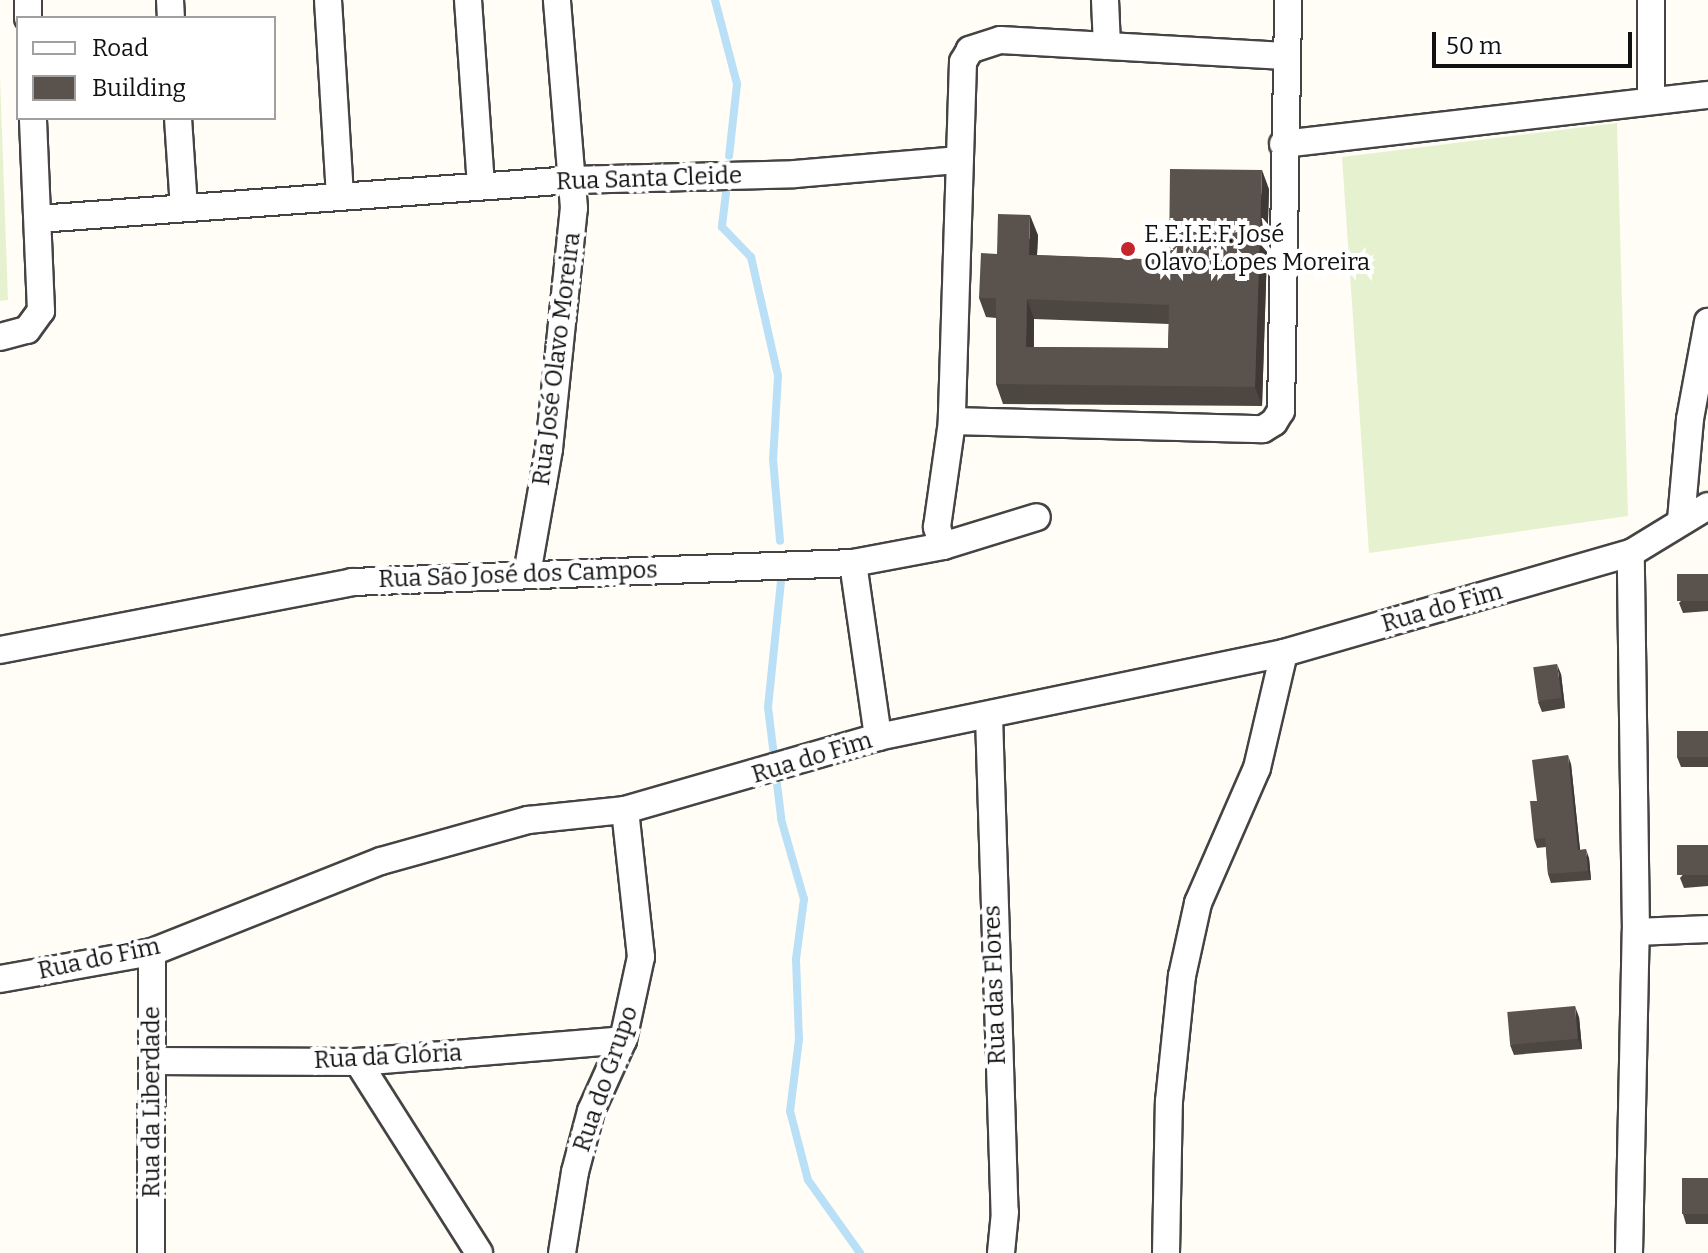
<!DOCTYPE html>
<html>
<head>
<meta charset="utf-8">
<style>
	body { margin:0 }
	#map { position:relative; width:1708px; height:1253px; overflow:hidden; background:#fffdf5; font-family:Bitter,serif }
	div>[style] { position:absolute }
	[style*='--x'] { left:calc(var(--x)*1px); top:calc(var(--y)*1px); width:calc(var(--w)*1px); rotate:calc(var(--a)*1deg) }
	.pitch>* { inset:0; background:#e6f2cf }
	.stream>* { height:8px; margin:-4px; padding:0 4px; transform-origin:4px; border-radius:4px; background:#b9e0f7 }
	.roads { filter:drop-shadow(2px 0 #444) drop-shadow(-2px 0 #444) drop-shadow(0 2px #444) drop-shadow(0 -2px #444) }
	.minor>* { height:26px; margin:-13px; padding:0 13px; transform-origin:13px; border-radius:13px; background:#fff }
	.wall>* { inset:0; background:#4d4742 }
	.shaded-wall>* { inset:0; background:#3f3936 }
	.building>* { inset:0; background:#5a524d; transform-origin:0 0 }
	.dots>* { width:22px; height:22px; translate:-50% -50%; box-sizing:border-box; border:4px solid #fff; border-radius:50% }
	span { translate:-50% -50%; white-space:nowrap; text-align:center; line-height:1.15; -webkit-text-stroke:8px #fff; paint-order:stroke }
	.street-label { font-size:24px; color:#111 }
	.poi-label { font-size:24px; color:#111 }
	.left { translate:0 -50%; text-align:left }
	.legend { position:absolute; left:16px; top:16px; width:260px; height:104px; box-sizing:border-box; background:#fff; border:2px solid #a0a0a0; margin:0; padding:10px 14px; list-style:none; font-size:24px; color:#111 }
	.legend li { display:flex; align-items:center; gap:16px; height:40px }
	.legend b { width:40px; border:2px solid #a0a0a0 }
	.scale { position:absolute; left:1432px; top:32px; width:200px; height:36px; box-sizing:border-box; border:4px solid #111; border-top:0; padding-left:10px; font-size:24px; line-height:28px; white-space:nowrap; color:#111; -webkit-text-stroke:6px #fff; paint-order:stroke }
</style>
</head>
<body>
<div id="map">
	<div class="pitch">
		<i style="clip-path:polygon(0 76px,8px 300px,0 301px)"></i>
		<i style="clip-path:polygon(1617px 123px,1628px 516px,1369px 553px,1342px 157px)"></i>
	</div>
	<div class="stream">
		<i style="--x:715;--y:0;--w:87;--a:75.3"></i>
		<i style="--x:737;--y:84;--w:72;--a:96.3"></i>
		<i style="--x:726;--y:193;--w:34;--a:97"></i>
		<i style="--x:722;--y:227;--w:42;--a:46"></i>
		<i style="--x:751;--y:257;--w:122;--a:77.2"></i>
		<i style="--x:778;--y:376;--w:83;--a:93.4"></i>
		<i style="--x:773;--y:459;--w:82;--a:85.1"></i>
		<i style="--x:774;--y:756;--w:49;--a:-97"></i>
		<i style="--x:768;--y:707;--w:126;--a:-84.1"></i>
		<i style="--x:777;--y:784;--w:35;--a:83"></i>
		<i style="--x:781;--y:819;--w:83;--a:74"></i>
		<i style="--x:804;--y:899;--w:61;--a:97.6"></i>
		<i style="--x:796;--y:959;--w:80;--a:87.9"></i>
		<i style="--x:799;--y:1039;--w:73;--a:97.1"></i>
		<i style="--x:790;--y:1111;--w:71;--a:75.4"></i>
		<i style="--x:808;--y:1180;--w:90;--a:54.5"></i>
	</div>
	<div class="roads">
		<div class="minor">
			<i style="--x:28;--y:0;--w:18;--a:90"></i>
			<i style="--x:170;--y:0;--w:18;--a:87"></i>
			<i style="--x:328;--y:0;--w:197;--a:86.5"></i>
			<i style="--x:468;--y:0;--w:186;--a:86"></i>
			<i style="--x:1105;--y:0;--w:46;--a:87.5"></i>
			<i style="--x:1651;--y:0;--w:99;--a:90"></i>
			<i style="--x:1285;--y:56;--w:285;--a:-176.8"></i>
			<i style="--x:1000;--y:40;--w:32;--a:162"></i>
			<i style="--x:970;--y:50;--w:14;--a:120"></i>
			<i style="--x:963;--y:62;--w:359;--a:91.8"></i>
			<i style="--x:952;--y:421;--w:311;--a:1.5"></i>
			<i style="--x:1263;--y:429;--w:13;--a:-32"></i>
			<i style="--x:1274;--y:422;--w:13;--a:-58"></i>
			<i style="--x:1281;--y:411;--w:411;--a:-89"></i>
			<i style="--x:178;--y:118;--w:90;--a:86.2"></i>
			<i style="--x:1283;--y:144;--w:428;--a:-6.6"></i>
			<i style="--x:38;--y:219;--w:534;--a:-4.18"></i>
			<i style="--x:571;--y:180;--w:224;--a:-1.5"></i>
			<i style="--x:795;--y:174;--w:165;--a:-4.9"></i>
			<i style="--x:0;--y:337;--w:28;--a:-15"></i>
			<i style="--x:27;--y:330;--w:24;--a:-54"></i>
			<i style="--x:41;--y:311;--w:193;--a:-92.4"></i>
			<i style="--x:1681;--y:520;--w:101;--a:-84.9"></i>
			<i style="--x:1690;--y:419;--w:99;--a:-79.5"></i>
			<i style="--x:943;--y:546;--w:20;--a:-108"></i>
			<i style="--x:937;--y:527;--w:107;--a:-81.9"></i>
			<i style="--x:853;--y:563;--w:176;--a:81.8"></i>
			<i style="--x:527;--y:574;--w:127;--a:-80"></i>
			<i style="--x:549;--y:449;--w:242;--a:-84.1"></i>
			<i style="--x:574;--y:208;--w:209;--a:-94.7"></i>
			<i style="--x:0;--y:650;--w:359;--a:-10.9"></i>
			<i style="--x:352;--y:582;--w:501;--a:-2.17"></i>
			<i style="--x:853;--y:563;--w:92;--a:-10.7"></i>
			<i style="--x:943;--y:546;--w:98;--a:-17.1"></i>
			<i style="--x:989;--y:716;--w:496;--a:88.2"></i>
			<i style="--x:1005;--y:1212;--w:41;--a:95.6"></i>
			<i style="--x:1636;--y:932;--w:72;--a:-2.4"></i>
			<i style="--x:0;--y:979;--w:154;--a:-10.1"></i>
			<i style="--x:152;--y:952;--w:246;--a:-21.7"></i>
			<i style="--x:381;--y:861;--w:153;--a:-15.6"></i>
			<i style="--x:528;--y:820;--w:98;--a:-5.9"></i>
			<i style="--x:625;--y:810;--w:263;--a:-16.1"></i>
			<i style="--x:878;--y:737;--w:415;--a:-11.7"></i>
			<i style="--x:1284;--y:653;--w:361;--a:-16.1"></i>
			<i style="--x:1631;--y:553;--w:90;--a:-31.4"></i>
			<i style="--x:152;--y:1061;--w:206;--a:0.3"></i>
			<i style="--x:358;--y:1062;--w:266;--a:-4.7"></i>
			<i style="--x:358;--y:1062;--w:226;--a:57.6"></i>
			<i style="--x:151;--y:1253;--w:301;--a:-89.8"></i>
			<i style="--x:562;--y:1253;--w:82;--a:-80.9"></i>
			<i style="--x:575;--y:1172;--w:63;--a:-75.3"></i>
			<i style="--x:591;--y:1111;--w:78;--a:-65.7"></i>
			<i style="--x:623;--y:1040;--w:85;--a:-77.8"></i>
			<i style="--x:641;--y:957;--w:148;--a:-96.2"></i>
			<i style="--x:1166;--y:1253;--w:152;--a:-88.9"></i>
			<i style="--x:1169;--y:1101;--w:126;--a:-84.1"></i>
			<i style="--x:1182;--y:976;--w:75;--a:-77.6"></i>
			<i style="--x:1198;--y:903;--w:147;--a:-66.4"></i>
			<i style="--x:1257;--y:768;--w:118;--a:-76.8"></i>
			<i style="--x:1629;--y:1253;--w:321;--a:-88.8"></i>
			<i style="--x:1636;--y:932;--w:379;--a:-90.8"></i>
		</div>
	</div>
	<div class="wall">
		<i style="clip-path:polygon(evenodd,1269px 189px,1262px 406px,1003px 404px,996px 384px,996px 318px,986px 317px,979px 298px,997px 254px,1038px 235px,1037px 255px,1169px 260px,1269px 189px,1034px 319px,1169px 324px,1168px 348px,1034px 347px,1034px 319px)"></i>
		<i style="clip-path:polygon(1708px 574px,1708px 611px,1683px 613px,1679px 603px)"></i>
		<i style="clip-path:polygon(1561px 674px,1565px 708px,1542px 712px,1538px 702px)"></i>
		<i style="clip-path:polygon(1708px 731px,1708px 767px,1681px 767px,1677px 757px)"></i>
		<i style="clip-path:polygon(1571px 764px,1580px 850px,1589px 858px,1591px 880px,1551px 883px,1548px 874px,1546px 847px,1537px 848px,1534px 839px,1537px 801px)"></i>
		<i style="clip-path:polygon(1708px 845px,1708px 886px,1684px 888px,1680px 878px)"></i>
		<i style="clip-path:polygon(1579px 1017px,1582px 1049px,1514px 1055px,1510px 1045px)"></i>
		<i style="clip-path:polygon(1708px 1178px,1708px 1224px,1686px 1224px,1683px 1214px)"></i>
	</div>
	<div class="shaded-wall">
		<i style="clip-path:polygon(1262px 170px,1269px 189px,1262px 406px,1255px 387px)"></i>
		<i style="clip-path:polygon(1030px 215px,1038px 235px,1036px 275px,1029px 255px)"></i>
		<i style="clip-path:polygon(1027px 299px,1034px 319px,1033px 367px,1026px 347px)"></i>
		<i style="clip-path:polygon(1557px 664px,1561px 674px,1565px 708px,1562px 698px)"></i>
		<i style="clip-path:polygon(1568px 755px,1571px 764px,1581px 859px,1578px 850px)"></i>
		<i style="clip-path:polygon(1586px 849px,1589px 858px,1591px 880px,1588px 871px)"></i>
		<i style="clip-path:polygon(1575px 1006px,1579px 1017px,1582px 1049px,1578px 1039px)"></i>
	</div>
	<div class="building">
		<i style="clip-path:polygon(evenodd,1170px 169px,1262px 170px,1255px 387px,996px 384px,996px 298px,979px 298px,981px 253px,997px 254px,998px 214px,1030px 215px,1029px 255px,1169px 260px,1170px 169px,1027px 299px,1169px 305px,1168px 348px,1026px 347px,1027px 299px)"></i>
		<i style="left:1708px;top:574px;width:27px;height:31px;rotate:90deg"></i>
		<i style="left:1557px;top:664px;width:34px;height:24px;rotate:82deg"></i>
		<i style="left:1708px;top:731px;width:26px;height:31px;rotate:90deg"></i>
		<i style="clip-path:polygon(1568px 755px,1578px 850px,1586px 849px,1588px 871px,1548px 874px,1545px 838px,1534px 839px,1530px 801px,1537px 801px,1532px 760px)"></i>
		<i style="left:1708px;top:845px;width:30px;height:31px;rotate:90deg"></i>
		<i style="left:1575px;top:1006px;width:33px;height:68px;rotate:85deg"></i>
		<i style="left:1708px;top:1178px;width:36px;height:26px;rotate:90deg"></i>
	</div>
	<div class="dots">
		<i style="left:1128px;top:249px;background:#c4262e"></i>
	</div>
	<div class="street-label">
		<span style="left:649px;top:179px;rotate:-2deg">Rua Santa Cleide</span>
		<span style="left:557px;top:359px;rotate:-83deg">Rua José Olavo Moreira</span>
		<span style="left:518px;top:575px;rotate:-2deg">Rua São José dos Campos</span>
		<span style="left:1442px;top:608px;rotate:-16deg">Rua do Fim</span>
		<span style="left:812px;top:758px;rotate:-17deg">Rua do Fim</span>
		<span style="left:99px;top:959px;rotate:-12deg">Rua do Fim</span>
		<span style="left:995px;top:985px;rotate:-92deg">Rua das Flores</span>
		<span style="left:388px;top:1057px;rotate:-3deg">Rua da Glória</span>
		<span style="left:606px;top:1079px;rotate:-71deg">Rua do Grupo</span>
		<span style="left:152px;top:1102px;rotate:-90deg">Rua da Liberdade</span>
	</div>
	<div class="poi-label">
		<span class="left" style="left:1144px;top:249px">E.E.I.E.F. José<br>Olavo Lopes Moreira</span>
	</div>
	<ul class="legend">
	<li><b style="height:10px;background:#fff"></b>Road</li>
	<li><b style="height:22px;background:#5a524d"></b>Building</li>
	</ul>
	<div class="scale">50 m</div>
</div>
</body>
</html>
